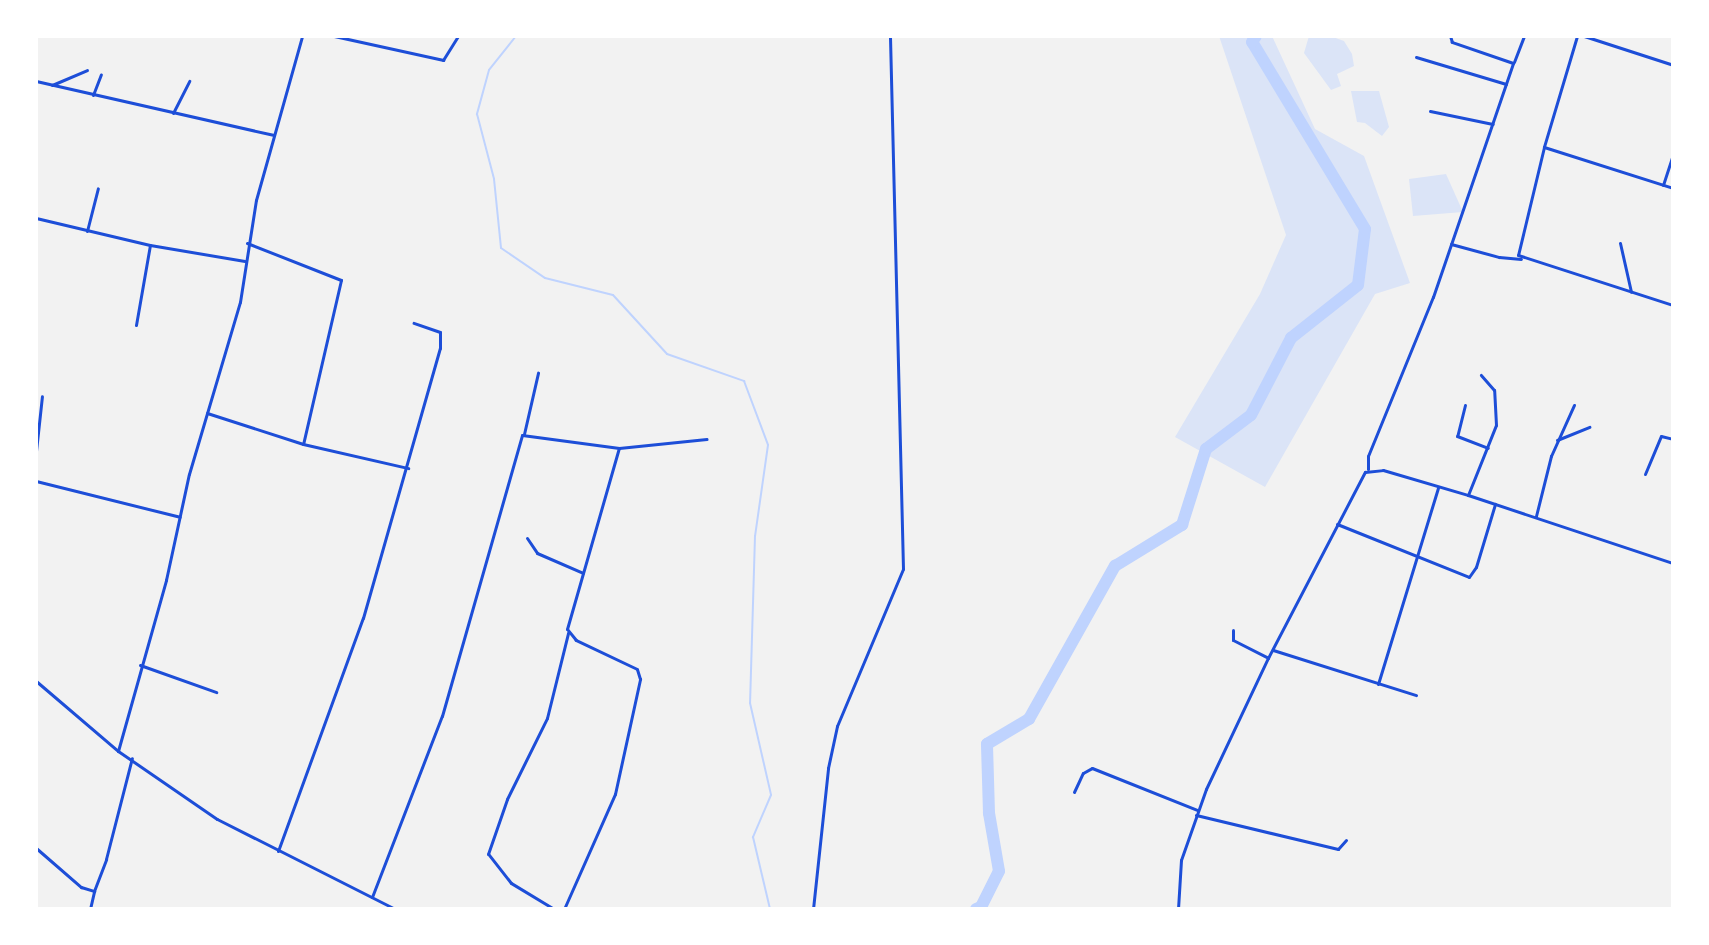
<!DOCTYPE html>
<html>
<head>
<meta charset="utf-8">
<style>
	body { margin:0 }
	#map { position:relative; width:1709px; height:945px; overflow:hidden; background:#f2f2f2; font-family:"Public Sans",sans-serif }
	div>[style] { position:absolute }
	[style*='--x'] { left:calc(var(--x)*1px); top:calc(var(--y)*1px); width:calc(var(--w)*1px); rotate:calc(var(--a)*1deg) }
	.green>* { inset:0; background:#dbe4f7 }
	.stream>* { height:2px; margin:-1px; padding:0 1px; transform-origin:1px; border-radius:1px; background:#bfd3fe }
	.river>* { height:12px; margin:-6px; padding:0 6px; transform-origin:6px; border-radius:6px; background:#bfd3fe }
	.minor>* { height:3px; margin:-1.5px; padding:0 1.5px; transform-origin:1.5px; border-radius:1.5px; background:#1d4ed8 }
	span { translate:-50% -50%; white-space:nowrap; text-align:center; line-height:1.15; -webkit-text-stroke:8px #fff; paint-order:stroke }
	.frame { position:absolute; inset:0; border:38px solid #fff; pointer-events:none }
</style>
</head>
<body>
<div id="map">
	<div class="green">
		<i style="clip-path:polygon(1219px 36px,1272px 36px,1315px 129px,1364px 156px,1410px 283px,1375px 294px,1265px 487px,1175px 437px,1260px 294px,1286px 235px)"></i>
		<i style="clip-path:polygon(1309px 36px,1330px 36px,1344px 41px,1352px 54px,1354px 66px,1337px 74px,1341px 86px,1331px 90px,1304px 53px)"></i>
		<i style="clip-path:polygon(1351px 91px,1379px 91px,1389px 127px,1382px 136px,1365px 123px,1357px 122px)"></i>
		<i style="clip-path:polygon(1446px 174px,1463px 212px,1413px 216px,1409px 179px)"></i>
	</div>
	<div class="stream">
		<i style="--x:516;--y:36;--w:43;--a:128.5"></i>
		<i style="--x:489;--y:70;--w:46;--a:105.3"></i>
		<i style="--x:477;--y:114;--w:67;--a:75.3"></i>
		<i style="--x:494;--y:179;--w:69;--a:84.2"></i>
		<i style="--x:501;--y:248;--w:53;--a:34.3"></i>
		<i style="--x:545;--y:278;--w:70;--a:14"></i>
		<i style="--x:613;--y:295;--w:80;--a:47.5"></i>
		<i style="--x:667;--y:354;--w:82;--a:19.3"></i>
		<i style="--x:744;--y:381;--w:68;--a:69.4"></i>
		<i style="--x:768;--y:445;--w:92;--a:98.1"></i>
		<i style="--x:755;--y:536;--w:167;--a:91.7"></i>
		<i style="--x:750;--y:703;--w:94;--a:77.1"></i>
		<i style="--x:771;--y:795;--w:46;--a:113.2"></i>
		<i style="--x:753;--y:837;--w:74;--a:76.7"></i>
	</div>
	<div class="river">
		<i style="--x:976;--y:909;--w:5;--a:-22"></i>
		<i style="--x:981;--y:907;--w:40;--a:-63.4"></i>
		<i style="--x:999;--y:871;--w:59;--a:-99.8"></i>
		<i style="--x:989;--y:813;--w:69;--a:-91.7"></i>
		<i style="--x:987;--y:744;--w:49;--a:-30.8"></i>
		<i style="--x:1029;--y:719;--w:176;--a:-60.7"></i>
		<i style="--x:1115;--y:566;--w:79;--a:-31.5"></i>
		<i style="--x:1182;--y:525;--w:80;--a:-72.5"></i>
		<i style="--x:1206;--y:449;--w:56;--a:-37.1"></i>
		<i style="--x:1251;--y:415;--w:87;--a:-62.5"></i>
		<i style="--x:1291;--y:338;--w:85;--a:-38.3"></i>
		<i style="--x:1358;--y:285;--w:56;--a:-82.9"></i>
		<i style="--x:1365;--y:229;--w:218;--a:-121.1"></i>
		<i style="--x:1252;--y:42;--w:7;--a:-56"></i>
	</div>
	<div class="minor">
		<i style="--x:334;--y:36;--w:112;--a:12.4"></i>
		<i style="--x:443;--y:60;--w:28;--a:-58"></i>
		<i style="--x:1577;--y:36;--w:116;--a:106.6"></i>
		<i style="--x:1544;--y:147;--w:111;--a:103.5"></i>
		<i style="--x:1518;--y:255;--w:163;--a:17.9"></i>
		<i style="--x:1584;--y:36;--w:94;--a:18"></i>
		<i style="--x:1416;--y:57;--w:94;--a:16.7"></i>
		<i style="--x:1514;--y:62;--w:28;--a:-69"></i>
		<i style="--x:36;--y:81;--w:244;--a:12.8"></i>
		<i style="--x:52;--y:85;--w:38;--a:-23"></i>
		<i style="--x:93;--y:95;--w:22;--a:-69"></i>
		<i style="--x:1430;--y:111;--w:64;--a:11.7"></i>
		<i style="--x:173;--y:113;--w:36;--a:-63"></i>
		<i style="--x:1544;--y:147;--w:135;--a:17.6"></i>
		<i style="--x:1663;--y:185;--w:33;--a:-72"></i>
		<i style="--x:36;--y:218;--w:117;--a:13.3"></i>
		<i style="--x:150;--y:245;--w:96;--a:9.6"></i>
		<i style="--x:87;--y:231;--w:44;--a:-75.7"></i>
		<i style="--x:247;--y:243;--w:101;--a:21.5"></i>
		<i style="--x:341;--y:280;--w:168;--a:103"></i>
		<i style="--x:1620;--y:243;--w:50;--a:77.3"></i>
		<i style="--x:1451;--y:244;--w:50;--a:15.2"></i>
		<i style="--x:1499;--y:257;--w:22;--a:5"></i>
		<i style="--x:136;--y:325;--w:81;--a:-80.1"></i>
		<i style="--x:1465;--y:405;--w:32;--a:104"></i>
		<i style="--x:1457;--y:436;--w:33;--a:21"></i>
		<i style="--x:207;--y:413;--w:101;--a:17.9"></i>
		<i style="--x:303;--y:444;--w:108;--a:12.9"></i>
		<i style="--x:524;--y:434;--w:63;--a:-77.1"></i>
		<i style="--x:1557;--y:440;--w:35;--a:-22"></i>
		<i style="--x:36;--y:451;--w:55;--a:-83.8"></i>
		<i style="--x:1368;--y:469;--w:13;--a:-90"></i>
		<i style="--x:1368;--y:456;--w:172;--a:-67.8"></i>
		<i style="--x:1433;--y:297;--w:247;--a:-71.1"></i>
		<i style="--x:1513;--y:63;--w:65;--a:-161"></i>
		<i style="--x:1452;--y:42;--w:6;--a:-108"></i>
		<i style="--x:1645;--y:474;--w:41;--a:-67.2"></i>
		<i style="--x:1661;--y:436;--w:12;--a:14"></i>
		<i style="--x:36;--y:481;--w:148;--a:14"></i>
		<i style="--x:1468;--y:495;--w:75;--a:-68.2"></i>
		<i style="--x:1496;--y:425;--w:35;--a:-93"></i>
		<i style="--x:1494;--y:390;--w:20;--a:-131"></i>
		<i style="--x:1536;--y:516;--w:62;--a:-76"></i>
		<i style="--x:1551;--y:456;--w:56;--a:-65.7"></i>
		<i style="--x:1337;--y:524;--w:142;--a:21.9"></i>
		<i style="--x:1469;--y:577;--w:12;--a:-55"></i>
		<i style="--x:1476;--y:567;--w:66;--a:-73.2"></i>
		<i style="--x:527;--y:538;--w:18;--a:56"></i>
		<i style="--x:537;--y:553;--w:50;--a:23.5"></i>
		<i style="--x:1233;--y:630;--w:10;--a:90"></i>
		<i style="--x:1233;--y:640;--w:39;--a:27"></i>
		<i style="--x:1273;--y:650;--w:150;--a:17.5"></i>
		<i style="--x:140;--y:665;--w:81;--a:19.6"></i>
		<i style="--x:36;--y:681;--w:108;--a:40.5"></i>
		<i style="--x:118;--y:751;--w:120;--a:34.5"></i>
		<i style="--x:217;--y:819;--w:199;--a:26.8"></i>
		<i style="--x:1378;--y:684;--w:205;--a:-73"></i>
		<i style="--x:118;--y:751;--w:178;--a:-74.3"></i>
		<i style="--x:166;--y:580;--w:108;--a:-77.8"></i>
		<i style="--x:189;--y:474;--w:179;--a:-73.5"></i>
		<i style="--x:240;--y:302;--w:103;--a:-81.1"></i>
		<i style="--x:256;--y:200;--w:170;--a:-74.3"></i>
		<i style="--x:1074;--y:792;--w:21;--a:-65"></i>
		<i style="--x:1083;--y:773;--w:10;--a:-29"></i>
		<i style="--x:1092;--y:768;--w:113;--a:21.8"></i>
		<i style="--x:1196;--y:815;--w:146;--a:13.5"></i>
		<i style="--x:1338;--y:849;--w:12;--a:-48"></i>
		<i style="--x:36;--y:848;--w:60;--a:40.9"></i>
		<i style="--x:81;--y:887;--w:14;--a:17"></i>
		<i style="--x:94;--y:891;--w:34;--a:-69"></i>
		<i style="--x:106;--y:859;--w:104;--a:-75.6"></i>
		<i style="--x:278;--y:851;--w:248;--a:-70"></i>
		<i style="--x:363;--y:618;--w:281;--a:-74.1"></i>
		<i style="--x:440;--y:348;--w:16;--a:-90"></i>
		<i style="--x:440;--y:332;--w:28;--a:-161"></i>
		<i style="--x:372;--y:897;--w:194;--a:-68.9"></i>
		<i style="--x:442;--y:716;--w:292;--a:-74.1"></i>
		<i style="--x:522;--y:435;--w:98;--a:7.6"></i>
		<i style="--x:619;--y:448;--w:88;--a:-5.8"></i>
		<i style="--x:90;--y:909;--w:18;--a:-77"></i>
		<i style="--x:554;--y:909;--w:50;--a:-148.8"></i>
		<i style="--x:511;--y:883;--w:37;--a:-128"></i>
		<i style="--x:488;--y:854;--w:58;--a:-70.9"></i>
		<i style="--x:507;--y:799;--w:90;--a:-63.7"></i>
		<i style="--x:547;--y:718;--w:88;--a:-76.1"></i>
		<i style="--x:564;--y:909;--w:126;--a:-66.1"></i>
		<i style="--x:615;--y:794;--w:118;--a:-77.7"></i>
		<i style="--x:640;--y:679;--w:10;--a:-107"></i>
		<i style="--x:637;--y:669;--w:68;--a:-154.6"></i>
		<i style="--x:576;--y:640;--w:14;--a:-129"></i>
		<i style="--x:567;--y:629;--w:188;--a:-74"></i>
		<i style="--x:813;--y:909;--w:142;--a:-83.9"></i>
		<i style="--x:828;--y:768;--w:43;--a:-77.9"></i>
		<i style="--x:837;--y:726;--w:170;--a:-67.2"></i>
		<i style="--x:903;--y:569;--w:533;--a:-91.4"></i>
		<i style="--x:1178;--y:909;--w:49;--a:-86.5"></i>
		<i style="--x:1181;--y:860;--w:75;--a:-70.6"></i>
		<i style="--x:1206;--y:789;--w:145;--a:-64.7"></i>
		<i style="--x:1268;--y:658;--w:210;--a:-62.5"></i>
		<i style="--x:1365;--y:472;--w:18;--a:-6"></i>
		<i style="--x:1383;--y:470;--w:89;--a:16.4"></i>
		<i style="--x:1468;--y:495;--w:216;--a:18.4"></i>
	</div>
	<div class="frame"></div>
</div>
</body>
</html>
